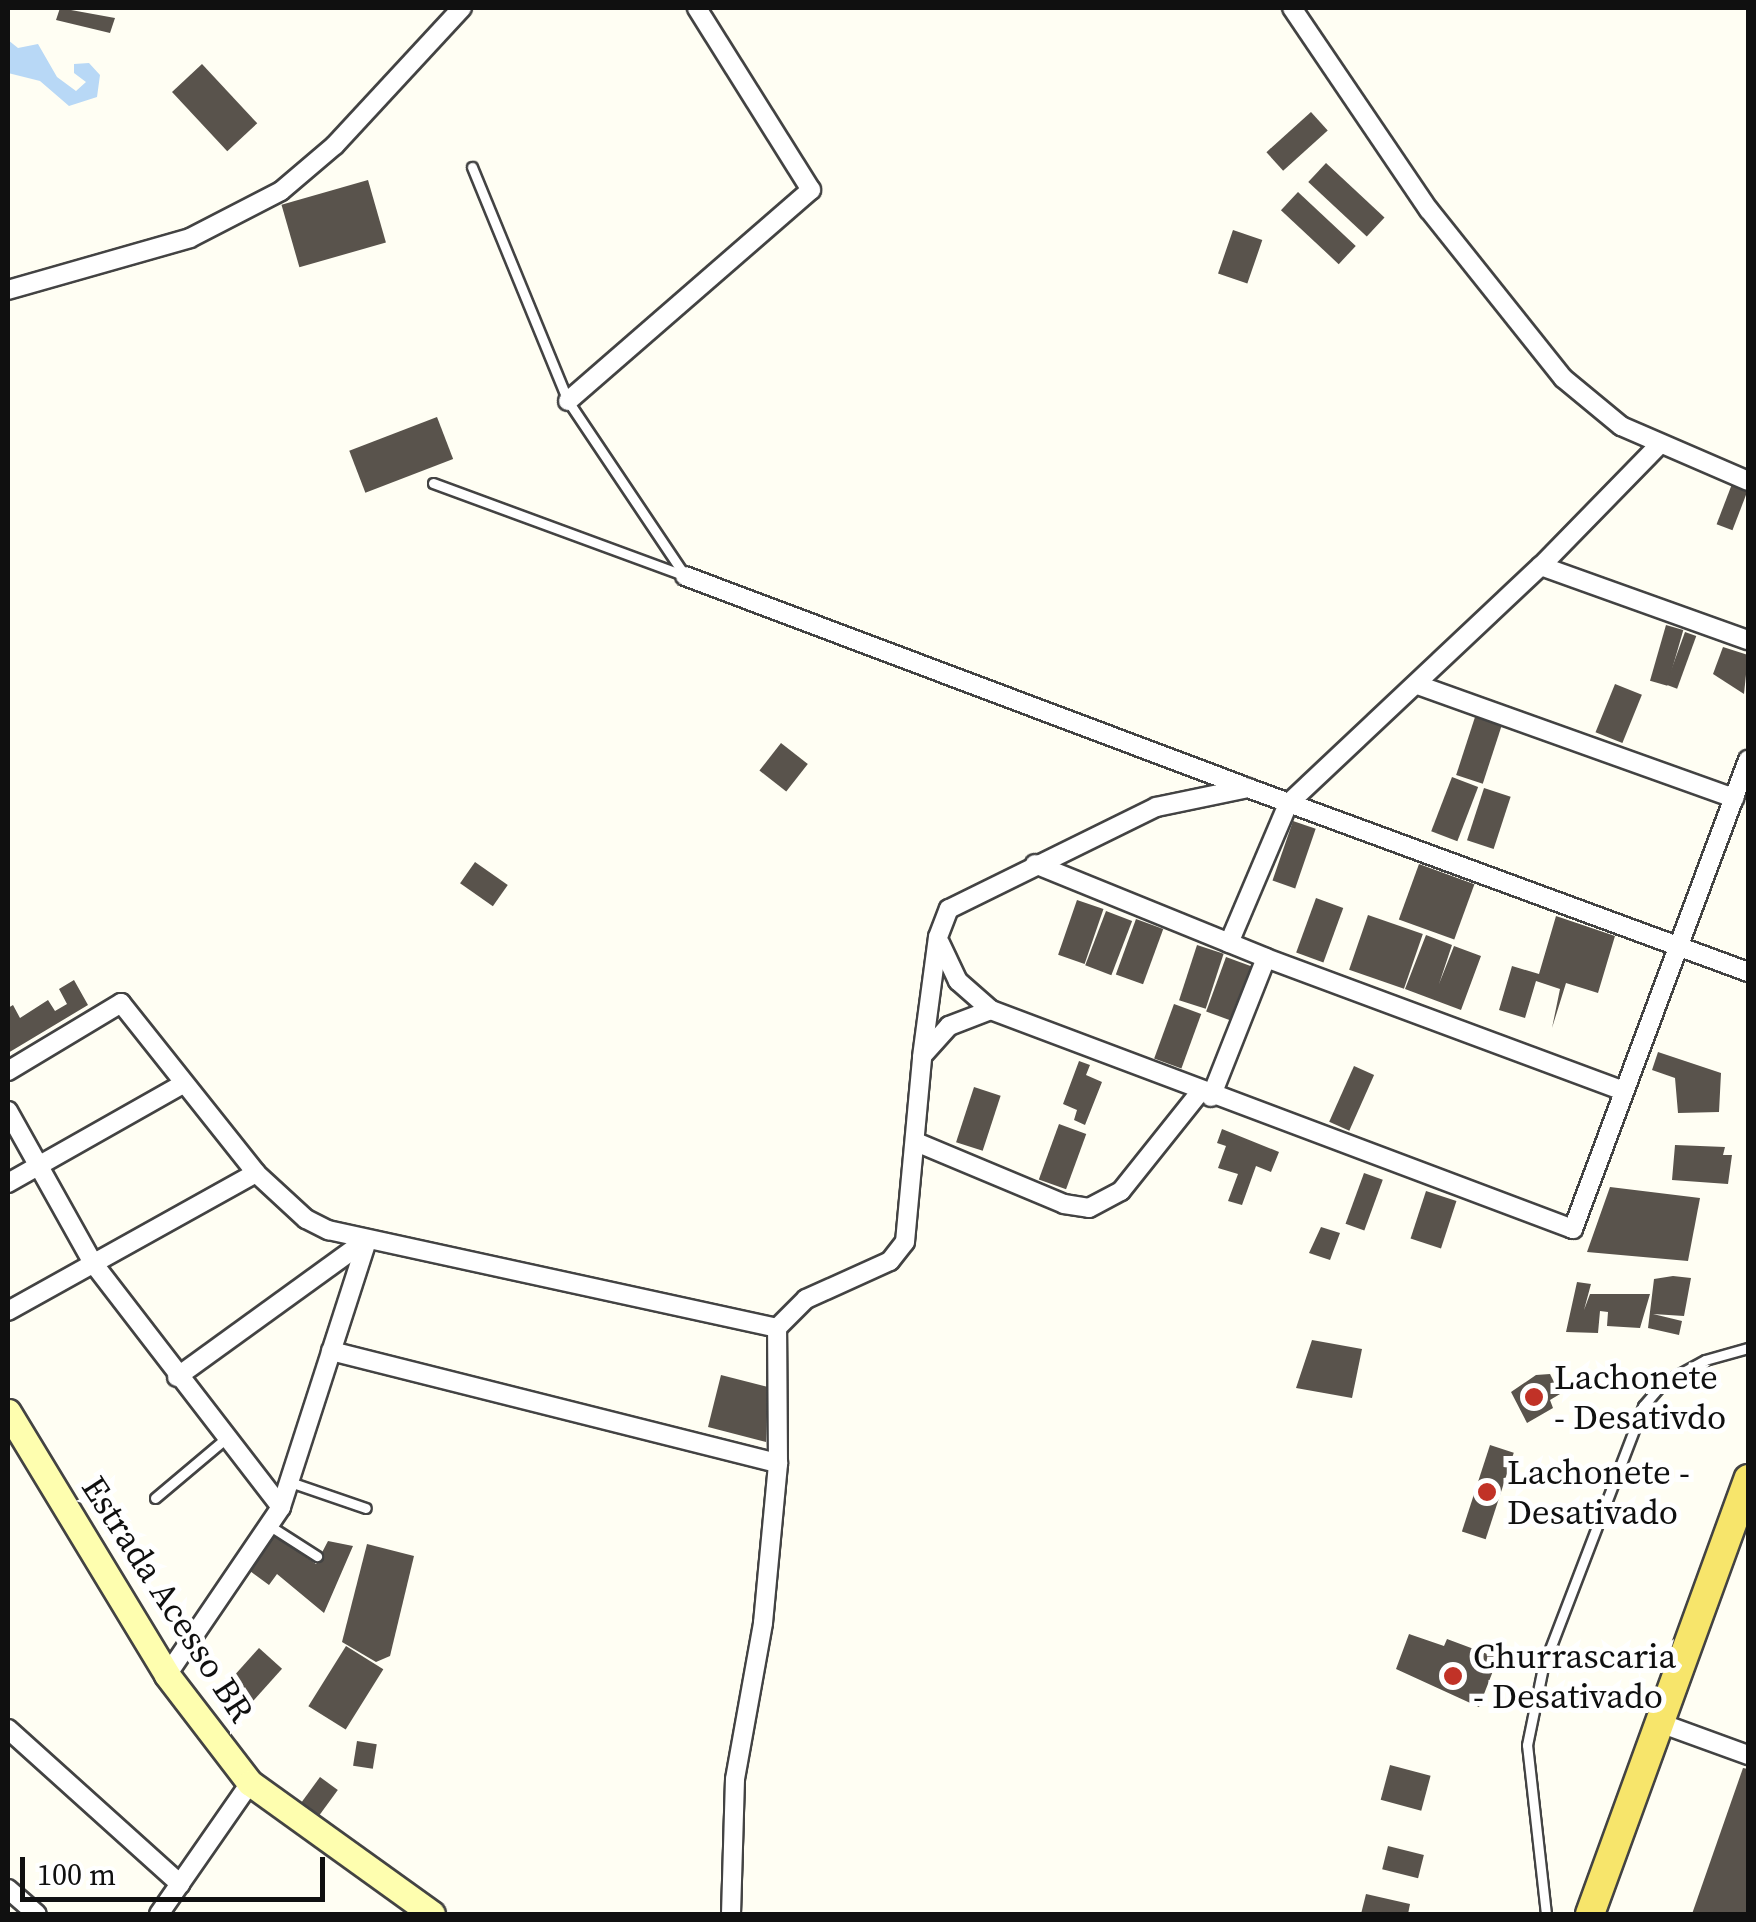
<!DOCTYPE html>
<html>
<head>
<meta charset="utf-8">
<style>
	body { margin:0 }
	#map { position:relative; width:1756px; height:1922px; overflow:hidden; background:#fffef3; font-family:"Source Serif 4",serif }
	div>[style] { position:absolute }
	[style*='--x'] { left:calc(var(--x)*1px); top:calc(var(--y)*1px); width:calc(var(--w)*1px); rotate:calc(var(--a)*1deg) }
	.water>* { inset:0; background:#b8d8f6 }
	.building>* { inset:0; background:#59534c; transform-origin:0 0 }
	.roads { filter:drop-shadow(2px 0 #434343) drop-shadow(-2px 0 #434343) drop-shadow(0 2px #434343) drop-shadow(0 -2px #434343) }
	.lane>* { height:9px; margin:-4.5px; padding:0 4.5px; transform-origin:4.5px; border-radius:4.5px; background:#fff }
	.street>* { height:18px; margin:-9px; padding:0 9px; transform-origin:9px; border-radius:9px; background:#fff }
	.secondary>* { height:25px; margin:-12.5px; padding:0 12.5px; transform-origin:12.5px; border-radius:12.5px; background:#fefeaf }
	.primary>* { height:28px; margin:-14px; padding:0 14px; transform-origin:14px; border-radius:14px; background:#f7e56b }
	.dots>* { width:28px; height:28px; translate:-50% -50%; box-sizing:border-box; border:5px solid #fff; border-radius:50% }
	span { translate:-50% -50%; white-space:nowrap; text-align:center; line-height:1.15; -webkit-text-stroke:10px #fff; paint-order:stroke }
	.poi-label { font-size:35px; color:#101010 }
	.left { translate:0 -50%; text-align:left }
	.street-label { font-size:35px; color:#101010 }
	.frame { position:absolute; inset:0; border:10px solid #101010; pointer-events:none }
	.scale { position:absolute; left:20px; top:1857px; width:305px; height:45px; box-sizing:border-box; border:5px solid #101010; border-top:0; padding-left:12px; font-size:30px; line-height:35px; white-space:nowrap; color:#101010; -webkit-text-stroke:8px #fff; paint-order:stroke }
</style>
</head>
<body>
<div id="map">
	<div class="water">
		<i style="clip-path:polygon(8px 40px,18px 48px,38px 44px,57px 77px,76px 91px,86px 82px,74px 73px,74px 64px,89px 63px,100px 75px,97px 97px,69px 106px,40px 81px,8px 73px)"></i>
	</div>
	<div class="building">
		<i style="clip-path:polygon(60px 8px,115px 18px,110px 33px,56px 20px)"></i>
		<i style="left:202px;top:64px;width:81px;height:41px;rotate:47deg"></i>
		<i style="left:1311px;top:112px;width:25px;height:60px;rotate:48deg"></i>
		<i style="left:1326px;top:163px;width:80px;height:26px;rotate:43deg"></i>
		<i style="left:368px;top:180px;width:65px;height:90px;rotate:74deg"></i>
		<i style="left:1298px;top:192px;width:79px;height:25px;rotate:43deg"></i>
		<i style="left:1233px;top:230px;width:31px;height:46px;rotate:19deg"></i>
		<i style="left:437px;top:417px;width:45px;height:94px;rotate:69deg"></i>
		<i style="left:1732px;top:484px;width:17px;height:43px;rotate:21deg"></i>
		<i style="left:1666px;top:625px;width:18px;height:58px;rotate:16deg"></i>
		<i style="left:1685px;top:632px;width:12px;height:56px;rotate:20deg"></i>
		<i style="clip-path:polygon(1723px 647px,1748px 655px,1744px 694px,1713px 674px)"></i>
		<i style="left:1615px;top:684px;width:29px;height:52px;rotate:22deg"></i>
		<i style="left:1475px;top:717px;width:28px;height:61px;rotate:18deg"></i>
		<i style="left:781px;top:743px;width:34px;height:35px;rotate:38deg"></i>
		<i style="left:1452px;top:777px;width:28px;height:58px;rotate:21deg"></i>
		<i style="left:1484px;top:788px;width:28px;height:55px;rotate:18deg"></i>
		<i style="left:1293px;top:821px;width:24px;height:63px;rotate:19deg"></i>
		<i style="left:475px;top:862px;width:40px;height:26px;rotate:35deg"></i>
		<i style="left:1419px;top:864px;width:59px;height:59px;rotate:20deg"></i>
		<i style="left:1316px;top:898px;width:29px;height:58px;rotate:20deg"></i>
		<i style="left:1077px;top:900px;width:28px;height:58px;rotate:19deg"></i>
		<i style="left:1106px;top:911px;width:28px;height:58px;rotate:21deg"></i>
		<i style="left:1368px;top:915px;width:58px;height:58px;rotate:19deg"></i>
		<i style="clip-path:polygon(1556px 916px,1615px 936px,1598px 993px,1566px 983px,1552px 1028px,1560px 989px,1536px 981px,1525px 1018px,1499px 1010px,1512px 966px,1539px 974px)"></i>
		<i style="left:1136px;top:919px;width:29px;height:59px;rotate:20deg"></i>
		<i style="clip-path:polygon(1426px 935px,1452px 945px,1439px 984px,1454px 946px,1481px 956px,1461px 1010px,1405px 989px)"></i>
		<i style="left:1197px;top:945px;width:28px;height:58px;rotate:18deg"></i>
		<i style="left:1226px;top:957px;width:29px;height:58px;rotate:20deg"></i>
		<i style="clip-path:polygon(74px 980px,88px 1005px,8px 1053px,8px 1008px,13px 1005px,20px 1018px,48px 1000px,55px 1011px,67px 1004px,59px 989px)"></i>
		<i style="left:1174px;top:1004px;width:29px;height:58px;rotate:20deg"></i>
		<i style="clip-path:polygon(1658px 1052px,1721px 1073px,1719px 1112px,1678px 1113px,1675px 1078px,1652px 1070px)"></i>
		<i style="clip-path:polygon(1079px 1061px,1090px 1065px,1086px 1075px,1102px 1082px,1085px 1125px,1074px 1120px,1077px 1110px,1063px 1104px)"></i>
		<i style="left:1354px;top:1066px;width:22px;height:61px;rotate:24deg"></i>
		<i style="left:974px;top:1087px;width:28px;height:58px;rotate:18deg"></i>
		<i style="left:1059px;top:1124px;width:29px;height:59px;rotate:20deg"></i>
		<i style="clip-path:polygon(1222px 1129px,1279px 1152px,1271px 1172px,1256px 1166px,1242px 1205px,1228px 1201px,1238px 1174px,1218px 1168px,1226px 1146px,1217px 1143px)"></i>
		<i style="clip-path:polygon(1675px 1145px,1725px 1147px,1723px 1155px,1732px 1155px,1728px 1184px,1672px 1180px)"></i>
		<i style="left:1364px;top:1173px;width:20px;height:54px;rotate:20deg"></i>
		<i style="clip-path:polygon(1610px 1187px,1700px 1198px,1688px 1261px,1587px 1252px)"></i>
		<i style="left:1426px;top:1191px;width:32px;height:50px;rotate:18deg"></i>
		<i style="clip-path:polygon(1321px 1227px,1340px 1233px,1330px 1260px,1309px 1253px)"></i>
		<i style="clip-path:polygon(1673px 1276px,1691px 1278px,1684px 1316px,1653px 1314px,1682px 1321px,1679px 1335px,1648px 1328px,1654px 1279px)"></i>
		<i style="clip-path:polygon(1577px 1282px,1591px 1284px,1584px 1310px,1590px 1294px,1650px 1294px,1640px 1328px,1607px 1326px,1608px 1312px,1600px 1311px,1598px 1333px,1566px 1332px)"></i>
		<i style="clip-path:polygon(1312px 1340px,1362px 1349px,1352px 1398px,1296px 1388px)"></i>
		<i style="clip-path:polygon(1550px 1374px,1560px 1394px,1550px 1400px,1553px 1408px,1527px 1423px,1511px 1392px,1536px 1375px)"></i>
		<i style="clip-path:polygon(721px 1375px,768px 1387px,766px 1442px,708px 1427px)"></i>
		<i style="left:1490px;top:1445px;width:25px;height:91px;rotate:18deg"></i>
		<i style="clip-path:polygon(274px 1535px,316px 1564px,328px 1541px,353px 1546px,324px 1613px,277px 1574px,269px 1585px,250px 1571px)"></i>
		<i style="clip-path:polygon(367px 1544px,414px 1556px,390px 1656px,376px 1662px,342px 1642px)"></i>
		<i style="clip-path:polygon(1409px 1634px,1444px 1646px,1447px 1639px,1498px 1658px,1479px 1707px,1396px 1669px)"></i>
		<i style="left:346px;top:1646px;width:44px;height:71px;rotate:32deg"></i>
		<i style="left:259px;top:1648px;width:31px;height:53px;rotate:42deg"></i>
		<i style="left:357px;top:1741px;width:20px;height:25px;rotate:9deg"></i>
		<i style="left:1390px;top:1765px;width:42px;height:36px;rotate:15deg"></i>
		<i style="clip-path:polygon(1743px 1768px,1748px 1769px,1748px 1914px,1692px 1914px)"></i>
		<i style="left:320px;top:1777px;width:22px;height:36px;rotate:36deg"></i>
		<i style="left:1388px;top:1846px;width:37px;height:24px;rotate:14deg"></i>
		<i style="clip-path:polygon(1366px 1894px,1410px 1904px,1408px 1914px,1361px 1914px)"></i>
	</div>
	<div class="roads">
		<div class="lane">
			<i style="--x:472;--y:167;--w:253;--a:67.7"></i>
			<i style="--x:568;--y:401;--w:211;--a:56.2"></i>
			<i style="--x:433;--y:483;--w:266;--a:20.2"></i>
			<i style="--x:290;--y:1482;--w:80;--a:18.9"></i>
			<i style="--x:155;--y:1498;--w:92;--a:-40.1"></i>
			<i style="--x:270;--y:1526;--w:56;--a:32.6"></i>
			<i style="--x:1546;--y:1914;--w:170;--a:-96.4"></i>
			<i style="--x:1527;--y:1745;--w:80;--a:-78.4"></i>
			<i style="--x:1543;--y:1667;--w:280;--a:-69"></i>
			<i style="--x:1643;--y:1406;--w:30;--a:-49"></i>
			<i style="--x:1663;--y:1383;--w:48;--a:-28.7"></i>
			<i style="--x:1705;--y:1360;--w:45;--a:-15.6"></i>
		</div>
		<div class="street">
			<i style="--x:1292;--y:8;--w:244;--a:55.9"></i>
			<i style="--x:1429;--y:210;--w:215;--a:51.4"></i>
			<i style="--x:1563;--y:378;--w:75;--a:39.6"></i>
			<i style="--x:1621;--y:426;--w:138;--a:23.4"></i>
			<i style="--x:8;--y:290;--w:189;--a:-15.9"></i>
			<i style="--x:190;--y:238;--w:102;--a:-27.3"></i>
			<i style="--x:281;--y:191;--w:71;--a:-40.4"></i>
			<i style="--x:335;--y:145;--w:187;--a:-47.2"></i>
			<i style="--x:568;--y:401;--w:322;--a:-41"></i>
			<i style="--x:811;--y:190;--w:215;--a:-122.1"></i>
			<i style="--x:1541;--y:566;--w:168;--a:-45.7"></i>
			<i style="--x:685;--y:576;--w:596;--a:20.62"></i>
			<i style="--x:1418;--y:685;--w:336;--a:19.7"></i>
			<i style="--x:1035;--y:864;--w:249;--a:22.1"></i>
			<i style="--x:1266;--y:958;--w:382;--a:20.4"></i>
			<i style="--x:940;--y:943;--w:42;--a:64.7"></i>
			<i style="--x:958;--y:981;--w:44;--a:41.3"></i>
			<i style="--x:991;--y:1010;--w:622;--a:20.62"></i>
			<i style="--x:1573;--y:1229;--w:501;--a:-69.54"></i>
			<i style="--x:1229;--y:943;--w:151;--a:-67"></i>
			<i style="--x:1288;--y:804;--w:347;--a:-43.3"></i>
			<i style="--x:1541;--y:566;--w:220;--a:19.7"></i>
			<i style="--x:923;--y:1055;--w:39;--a:-48"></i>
			<i style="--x:949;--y:1026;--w:45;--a:-20.9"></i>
			<i style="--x:8;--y:1071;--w:132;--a:-31"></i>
			<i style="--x:121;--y:1003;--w:217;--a:51.5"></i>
			<i style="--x:256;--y:1173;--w:68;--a:42.6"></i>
			<i style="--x:306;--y:1219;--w:25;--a:27"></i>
			<i style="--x:328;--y:1230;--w:460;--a:12.3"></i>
			<i style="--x:777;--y:1328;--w:41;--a:-45"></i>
			<i style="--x:806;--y:1299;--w:92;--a:-24.3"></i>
			<i style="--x:890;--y:1261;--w:24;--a:-52"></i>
			<i style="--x:905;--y:1242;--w:186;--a:-84.7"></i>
			<i style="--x:922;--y:1057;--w:121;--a:-82.4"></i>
			<i style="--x:938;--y:937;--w:30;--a:-69"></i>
			<i style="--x:949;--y:909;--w:231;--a:-26.2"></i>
			<i style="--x:1156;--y:807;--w:94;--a:-11.7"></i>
			<i style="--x:1248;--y:788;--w:533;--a:20.2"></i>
			<i style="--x:1211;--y:1097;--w:149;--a:-68.4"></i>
			<i style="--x:8;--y:1111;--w:174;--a:60.8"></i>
			<i style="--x:93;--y:1263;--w:308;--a:52.4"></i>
			<i style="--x:916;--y:1142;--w:160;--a:22.7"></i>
			<i style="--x:1064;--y:1204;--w:25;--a:9"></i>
			<i style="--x:1089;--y:1208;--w:36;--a:-28"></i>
			<i style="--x:1121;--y:1191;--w:127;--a:-51.4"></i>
			<i style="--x:8;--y:1183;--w:201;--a:-29.5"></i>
			<i style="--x:8;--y:1311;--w:284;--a:-29.1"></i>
			<i style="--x:331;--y:1351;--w:461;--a:14.1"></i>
			<i style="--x:177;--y:1377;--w:233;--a:-35.9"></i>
			<i style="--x:167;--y:1675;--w:203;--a:-55.8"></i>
			<i style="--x:281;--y:1507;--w:281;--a:-72.1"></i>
			<i style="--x:1660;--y:1723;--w:94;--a:20"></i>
			<i style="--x:8;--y:1729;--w:232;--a:42"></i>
			<i style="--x:8;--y:1889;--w:38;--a:41"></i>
			<i style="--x:159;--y:1914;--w:160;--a:-55.2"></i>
			<i style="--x:731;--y:1914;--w:135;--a:-88.3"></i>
			<i style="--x:735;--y:1779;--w:158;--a:-79.8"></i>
			<i style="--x:763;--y:1623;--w:161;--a:-84.6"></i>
			<i style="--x:778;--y:1463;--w:135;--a:-90.4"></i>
		</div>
		<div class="secondary">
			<i style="--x:8;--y:1412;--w:307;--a:58.8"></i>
			<i style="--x:167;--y:1675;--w:136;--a:52.5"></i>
			<i style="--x:250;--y:1783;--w:224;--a:35.7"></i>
		</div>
		<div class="primary">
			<i style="--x:1590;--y:1914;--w:463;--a:-70"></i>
		</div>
	</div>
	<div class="dots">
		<i style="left:1534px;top:1397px;background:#c13227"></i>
		<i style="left:1487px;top:1492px;background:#c13227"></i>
		<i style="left:1453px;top:1676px;background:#c13227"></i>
	</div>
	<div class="poi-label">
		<span class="left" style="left:1554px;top:1397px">Lachonete<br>- Desativdo</span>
		<span class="left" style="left:1507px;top:1492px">Lachonete -<br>Desativado</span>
		<span class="left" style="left:1473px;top:1676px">Churrascaria<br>- Desativado</span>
	</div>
	<div class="street-label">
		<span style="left:168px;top:1599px;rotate:57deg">Estrada Acesso BR</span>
	</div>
	<div class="frame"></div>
	<div class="scale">100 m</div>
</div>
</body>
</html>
